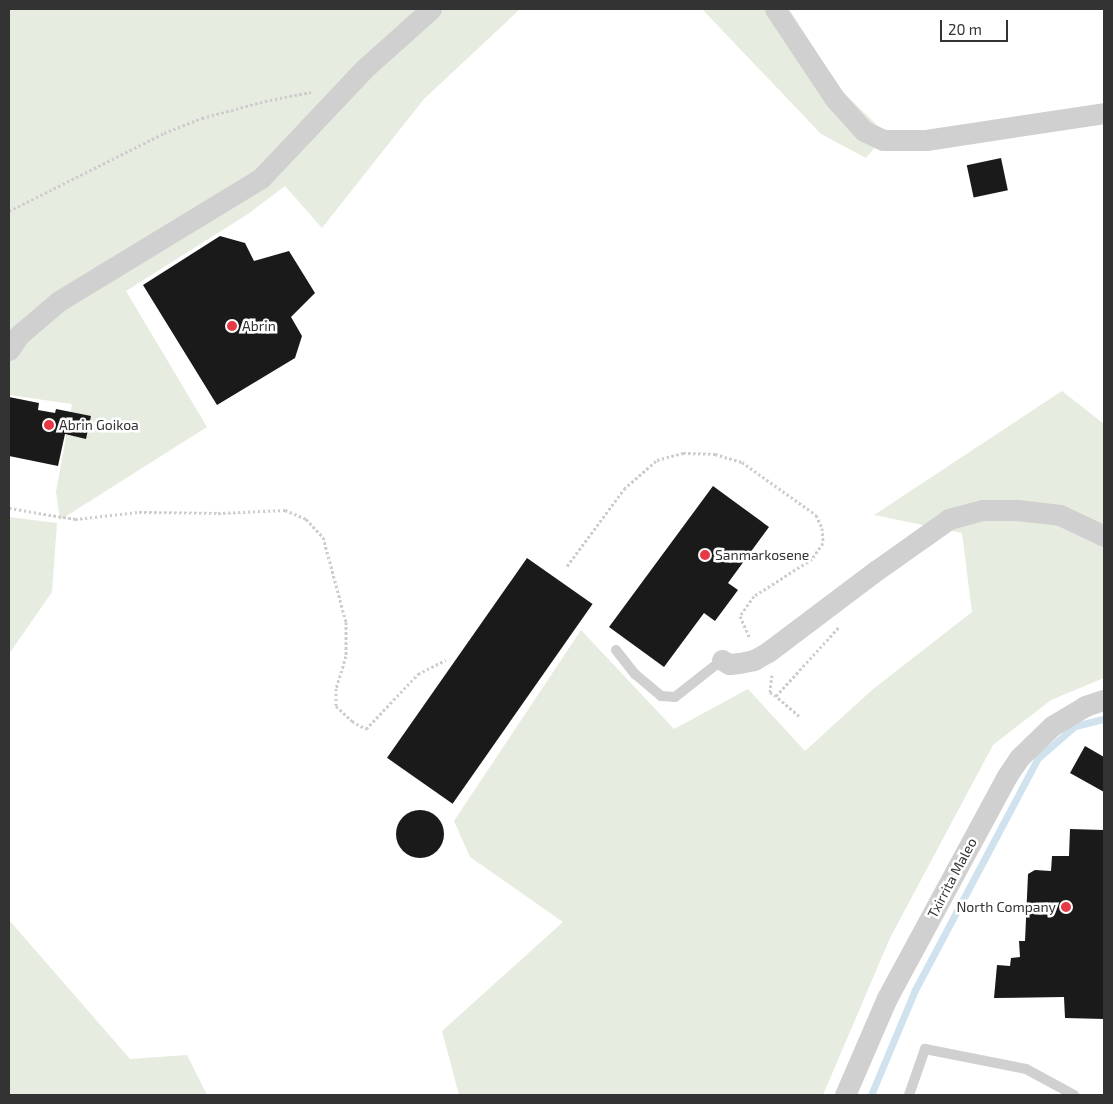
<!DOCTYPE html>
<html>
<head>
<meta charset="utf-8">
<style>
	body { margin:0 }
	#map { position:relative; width:1113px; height:1104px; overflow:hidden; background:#fff; font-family:"Exo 2",sans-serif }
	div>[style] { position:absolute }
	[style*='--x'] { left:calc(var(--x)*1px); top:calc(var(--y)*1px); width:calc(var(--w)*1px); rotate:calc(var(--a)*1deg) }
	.green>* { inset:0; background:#e6ecdf }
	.stream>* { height:7px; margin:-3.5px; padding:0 3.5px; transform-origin:3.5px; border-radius:3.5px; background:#cfe2ee }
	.building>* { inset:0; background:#1a1a1a; transform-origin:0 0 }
	.round { border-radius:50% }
	.path>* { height:3px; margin-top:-1.5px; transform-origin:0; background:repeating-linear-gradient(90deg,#cdcdcd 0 2.5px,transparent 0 5px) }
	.service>* { height:10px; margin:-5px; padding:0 5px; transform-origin:5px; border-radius:5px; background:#d0d0d0 }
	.minor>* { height:21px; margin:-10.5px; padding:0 10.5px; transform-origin:10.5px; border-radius:10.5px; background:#d0d0d0 }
	.dots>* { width:14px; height:14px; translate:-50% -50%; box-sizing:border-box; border:2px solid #fff; border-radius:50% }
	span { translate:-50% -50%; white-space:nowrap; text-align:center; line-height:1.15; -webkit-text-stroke:5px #fff; paint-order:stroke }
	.poi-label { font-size:14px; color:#333 }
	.left { translate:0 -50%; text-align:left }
	.right { translate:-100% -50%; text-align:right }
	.street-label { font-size:14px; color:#333 }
	.frame { position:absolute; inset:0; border:10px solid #333; pointer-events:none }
	.scale { position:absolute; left:940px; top:20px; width:68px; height:22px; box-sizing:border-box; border:2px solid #333; border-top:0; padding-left:6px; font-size:15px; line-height:18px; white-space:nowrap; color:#333; -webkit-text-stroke:4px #fff; paint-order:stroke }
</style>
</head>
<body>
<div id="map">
	<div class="green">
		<i style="clip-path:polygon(9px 9px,520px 9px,424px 99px,322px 228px,285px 186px,248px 214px,126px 291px,207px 427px,60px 520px,56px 492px,72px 404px,9px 395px)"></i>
		<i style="clip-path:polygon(702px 9px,789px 9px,841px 90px,886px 134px,866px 158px,821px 134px)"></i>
		<i style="clip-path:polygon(1062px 391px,1104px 424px,1104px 678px,1051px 700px,993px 745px,890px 938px,823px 1095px,459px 1095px,442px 1031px,563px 922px,470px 857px,454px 821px,581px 630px,674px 729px,748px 689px,805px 751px,872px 690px,972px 612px,962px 533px,874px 515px)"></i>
		<i style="clip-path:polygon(9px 517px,57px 523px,52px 592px,9px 654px)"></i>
		<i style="clip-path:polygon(9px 920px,130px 1059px,187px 1055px,207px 1095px,9px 1095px)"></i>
	</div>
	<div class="stream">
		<i style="--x:871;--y:1095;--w:114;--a:-67.3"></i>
		<i style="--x:915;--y:990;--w:263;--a:-62.1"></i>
		<i style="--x:1038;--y:758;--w:49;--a:-40.9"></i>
		<i style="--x:1075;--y:726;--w:30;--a:-14"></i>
	</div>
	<div class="building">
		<i style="left:1001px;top:158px;width:33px;height:35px;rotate:78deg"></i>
		<i style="clip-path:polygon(220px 236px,245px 243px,254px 261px,289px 251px,315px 293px,291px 317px,302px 336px,295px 358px,217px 405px,143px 285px)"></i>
		<i style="clip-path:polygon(9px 397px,39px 403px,38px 410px,55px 413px,56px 409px,91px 416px,86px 439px,65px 434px,58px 466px,9px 456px)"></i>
		<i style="clip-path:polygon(713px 486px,769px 527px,728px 583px,738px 590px,715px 621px,704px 613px,664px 667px,609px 627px)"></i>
		<i style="left:527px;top:558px;width:80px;height:244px;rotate:35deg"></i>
		<i style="clip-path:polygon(1085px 746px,1104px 757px,1104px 792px,1070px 773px)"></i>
		<i class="round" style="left:396px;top:810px;width:48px;height:48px"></i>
		<i style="clip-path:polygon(1070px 829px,1104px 830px,1104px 1019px,1065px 1018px,1064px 997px,994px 998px,997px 965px,1010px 966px,1011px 958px,1020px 957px,1019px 941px,1025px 941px,1028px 874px,1035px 870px,1051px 871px,1052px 856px,1069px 856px)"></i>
	</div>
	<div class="path">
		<i style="--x:9;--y:211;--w:174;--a:-26.7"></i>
		<i style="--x:164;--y:133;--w:41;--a:-21.5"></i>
		<i style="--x:202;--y:118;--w:65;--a:-15.1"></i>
		<i style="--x:265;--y:101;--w:47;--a:-11.1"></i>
		<i style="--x:9;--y:508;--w:67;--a:9.5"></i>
		<i style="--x:75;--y:519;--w:64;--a:-6.2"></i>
		<i style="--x:139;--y:512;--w:79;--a:0.7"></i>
		<i style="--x:218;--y:513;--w:67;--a:-2.6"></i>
		<i style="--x:285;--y:510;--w:23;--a:23"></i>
		<i style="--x:306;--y:519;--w:25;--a:47"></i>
		<i style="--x:323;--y:537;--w:88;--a:74.9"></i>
		<i style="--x:346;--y:622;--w:34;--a:90"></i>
		<i style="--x:346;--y:656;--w:34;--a:107"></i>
		<i style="--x:336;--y:688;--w:18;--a:90"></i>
		<i style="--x:336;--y:706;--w:22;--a:43"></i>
		<i style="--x:352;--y:721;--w:16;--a:30"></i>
		<i style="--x:366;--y:729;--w:76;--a:-46.6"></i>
		<i style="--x:418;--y:674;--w:31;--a:-27"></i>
		<i style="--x:567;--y:566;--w:96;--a:-53.5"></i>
		<i style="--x:624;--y:489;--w:44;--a:-41.3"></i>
		<i style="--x:657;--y:460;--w:27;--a:-15"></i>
		<i style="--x:683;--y:453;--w:32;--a:2"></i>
		<i style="--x:715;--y:454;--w:28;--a:17"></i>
		<i style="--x:742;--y:462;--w:91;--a:35.6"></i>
		<i style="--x:816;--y:515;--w:14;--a:65"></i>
		<i style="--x:822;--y:528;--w:15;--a:86"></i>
		<i style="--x:823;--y:543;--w:19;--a:125"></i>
		<i style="--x:812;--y:559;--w:69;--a:147.5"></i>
		<i style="--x:754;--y:596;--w:24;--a:125"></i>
		<i style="--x:740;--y:616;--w:24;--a:66"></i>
		<i style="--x:772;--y:675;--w:17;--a:97"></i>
		<i style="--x:770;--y:692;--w:7;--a:34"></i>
		<i style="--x:799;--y:716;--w:30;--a:-139"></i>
		<i style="--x:776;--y:696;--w:93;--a:-47.6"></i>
	</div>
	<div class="service">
		<i style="--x:616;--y:650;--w:31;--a:52"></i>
		<i style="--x:635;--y:674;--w:34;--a:40"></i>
		<i style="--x:661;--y:696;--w:14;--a:4"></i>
		<i style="--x:675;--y:697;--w:60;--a:-38.2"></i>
		<i style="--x:909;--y:1095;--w:49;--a:-70.8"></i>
		<i style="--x:925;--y:1049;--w:103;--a:11.2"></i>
		<i style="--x:1026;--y:1069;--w:55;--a:28.4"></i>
	</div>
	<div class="minor">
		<i style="--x:775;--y:9;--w:108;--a:56.3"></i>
		<i style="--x:835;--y:99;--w:43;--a:47.8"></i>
		<i style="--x:864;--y:131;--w:21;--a:25"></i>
		<i style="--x:883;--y:140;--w:43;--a:0"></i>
		<i style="--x:926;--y:140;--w:180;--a:-8.6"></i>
		<i style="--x:9;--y:350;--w:18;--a:-56"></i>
		<i style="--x:19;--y:335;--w:52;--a:-40.4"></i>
		<i style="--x:59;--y:301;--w:237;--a:-31.3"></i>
		<i style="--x:261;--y:178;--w:150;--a:-46.6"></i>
		<i style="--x:364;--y:69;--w:90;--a:-41.8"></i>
		<i style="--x:722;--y:660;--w:8;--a:30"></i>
		<i style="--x:729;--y:664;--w:10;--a:-6"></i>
		<i style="--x:739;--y:663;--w:15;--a:-11"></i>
		<i style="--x:754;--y:660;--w:16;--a:-30"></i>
		<i style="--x:768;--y:652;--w:136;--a:-37"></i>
		<i style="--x:877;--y:570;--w:88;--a:-35.3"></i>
		<i style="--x:949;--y:519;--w:35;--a:-15"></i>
		<i style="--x:983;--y:510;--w:34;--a:0"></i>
		<i style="--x:1017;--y:510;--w:43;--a:6.6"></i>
		<i style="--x:1060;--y:515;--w:49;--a:25.5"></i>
		<i style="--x:845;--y:1095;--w:106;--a:-66.6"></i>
		<i style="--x:887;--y:998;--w:252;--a:-61.6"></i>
		<i style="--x:1007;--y:776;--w:23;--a:-56"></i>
		<i style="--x:1020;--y:757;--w:45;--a:-44.1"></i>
		<i style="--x:1052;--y:726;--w:39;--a:-31"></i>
		<i style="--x:1085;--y:706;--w:20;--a:-18"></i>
	</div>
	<div class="dots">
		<i style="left:232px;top:326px;background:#e63946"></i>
		<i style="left:49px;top:425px;background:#e63946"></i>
		<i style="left:705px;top:555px;background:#e63946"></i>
		<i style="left:1066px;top:907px;background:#e63946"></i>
	</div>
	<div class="poi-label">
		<span class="left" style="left:242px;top:326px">Abrin</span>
		<span class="left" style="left:59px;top:425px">Abrin Goikoa</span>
		<span class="left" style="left:715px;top:555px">Sanmarkosene</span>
		<span class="right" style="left:1056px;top:907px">North Company</span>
	</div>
	<div class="street-label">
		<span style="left:952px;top:878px;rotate:-62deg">Txirrita Maleo</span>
	</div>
	<div class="frame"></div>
	<div class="scale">20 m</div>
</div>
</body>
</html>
